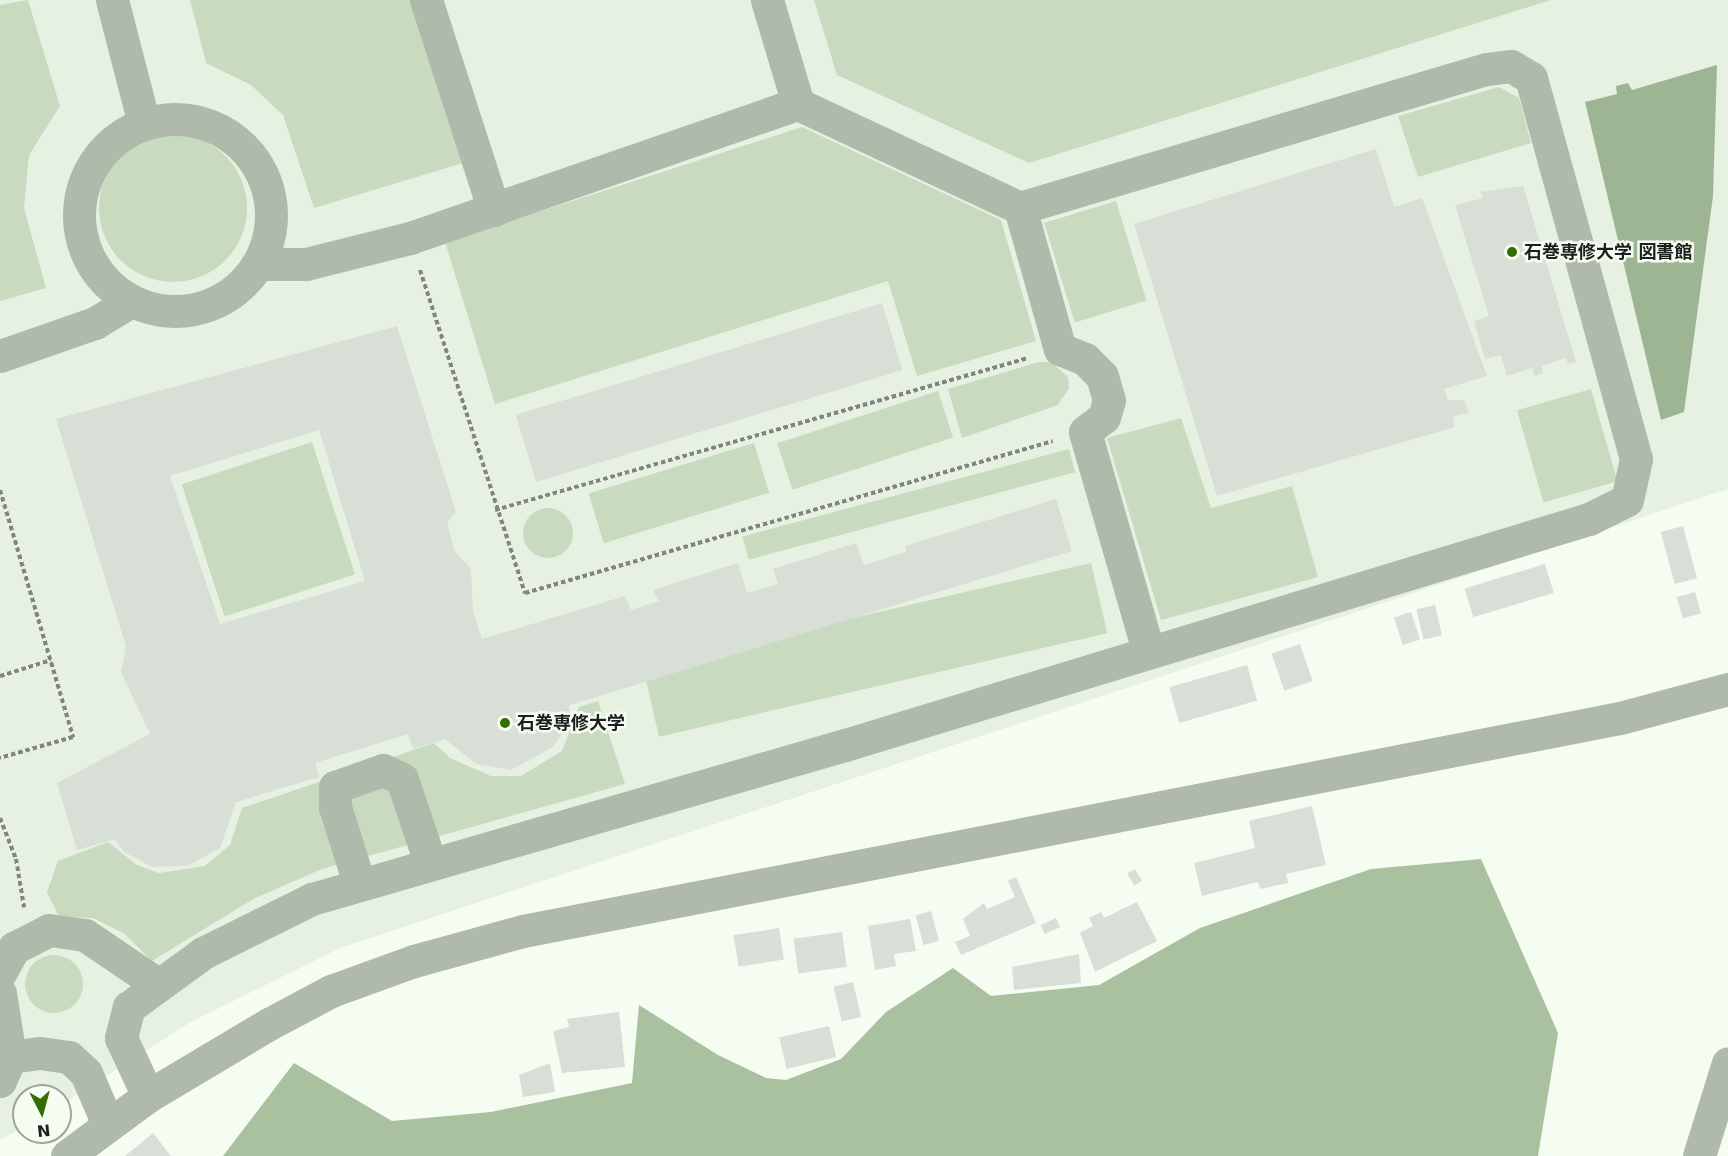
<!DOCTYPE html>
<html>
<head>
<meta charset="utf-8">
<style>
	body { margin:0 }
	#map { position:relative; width:1728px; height:1156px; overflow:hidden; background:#f5fcf2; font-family:"DejaVu Sans","Noto Sans JP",sans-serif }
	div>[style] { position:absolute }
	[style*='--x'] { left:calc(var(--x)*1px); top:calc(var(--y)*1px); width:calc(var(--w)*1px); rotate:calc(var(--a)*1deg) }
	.built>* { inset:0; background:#e6f1e1 }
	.green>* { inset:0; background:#c8dac0; transform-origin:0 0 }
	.round { border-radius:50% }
	.forest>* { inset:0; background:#a9c19f }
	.water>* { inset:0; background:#9eb594 }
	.building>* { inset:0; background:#d8dfd6; transform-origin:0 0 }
	.path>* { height:4px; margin-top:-2px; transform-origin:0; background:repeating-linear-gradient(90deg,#81857f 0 4.5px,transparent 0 7.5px) }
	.minor>* { height:33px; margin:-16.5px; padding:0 16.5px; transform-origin:16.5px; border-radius:16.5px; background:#afbaab }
	.minor>.ring { margin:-16.5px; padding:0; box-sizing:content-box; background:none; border:33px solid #afbaab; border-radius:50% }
	.dots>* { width:16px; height:16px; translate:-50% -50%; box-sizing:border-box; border:3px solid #f5fcf2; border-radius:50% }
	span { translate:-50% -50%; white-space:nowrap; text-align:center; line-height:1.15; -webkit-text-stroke:5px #f5fcf2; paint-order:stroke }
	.poi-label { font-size:18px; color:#1d1f1c; font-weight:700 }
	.left { translate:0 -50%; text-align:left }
	.north { position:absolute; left:12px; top:1084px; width:60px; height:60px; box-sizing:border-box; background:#f5fcf2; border:2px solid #9fa49c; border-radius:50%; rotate:174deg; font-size:16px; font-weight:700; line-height:24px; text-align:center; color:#1d1f1c }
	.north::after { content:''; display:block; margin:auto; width:21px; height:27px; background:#336f00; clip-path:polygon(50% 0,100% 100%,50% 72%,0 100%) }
</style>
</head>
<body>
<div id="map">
	<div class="built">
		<i style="clip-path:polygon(0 0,1728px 0,1728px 489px,340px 948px,189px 1023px,60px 1106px,60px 1096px,24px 1096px,24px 1127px,0 1140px)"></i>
	</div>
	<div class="green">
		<i style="clip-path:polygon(28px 0,60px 106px,29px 155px,24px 208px,46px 288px,0 301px,0 5px)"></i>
		<i style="clip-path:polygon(190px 0,413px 0,463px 163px,314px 208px,283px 115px,251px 85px,206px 63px)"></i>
		<i style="clip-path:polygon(814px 0,1551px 0,1029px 163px,837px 75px)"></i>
		<i style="clip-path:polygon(1499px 87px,1519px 98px,1531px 143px,1418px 177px,1398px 116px)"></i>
		<i style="clip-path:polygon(802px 127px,1001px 220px,1036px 341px,917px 376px,888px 281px,495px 404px,445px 242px)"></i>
		<i class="round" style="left:99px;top:134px;width:148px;height:148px"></i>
		<i style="left:1116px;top:201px;width:104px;height:75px;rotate:73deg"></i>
		<i style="clip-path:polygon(1039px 362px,1051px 362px,1068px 377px,1069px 388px,1058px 405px,962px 438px,948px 389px)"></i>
		<i style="left:1591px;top:389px;width:96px;height:77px;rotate:74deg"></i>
		<i style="left:938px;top:391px;width:49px;height:169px;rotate:72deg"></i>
		<i style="clip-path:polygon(1181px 418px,1211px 508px,1292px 486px,1318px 577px,1161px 620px,1107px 438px)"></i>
		<i style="left:312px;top:442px;width:139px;height:137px;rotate:72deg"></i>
		<i style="left:754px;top:443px;width:52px;height:173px;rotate:73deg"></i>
		<i style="left:1069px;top:449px;width:24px;height:338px;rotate:75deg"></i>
		<i class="round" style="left:523px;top:508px;width:50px;height:50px"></i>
		<i style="left:1091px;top:563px;width:72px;height:460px;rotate:77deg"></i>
		<i style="clip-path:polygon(598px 701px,625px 784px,322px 869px,253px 899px,152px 961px,125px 934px,93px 918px,59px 917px,47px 892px,58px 861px,108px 842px,137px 865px,159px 873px,205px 866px,230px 845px,242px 808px,434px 743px,450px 758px,491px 776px,521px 776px,562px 751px,579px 707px)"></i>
		<i class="round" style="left:25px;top:955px;width:58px;height:58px"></i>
	</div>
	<div class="forest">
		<i style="clip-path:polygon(1481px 859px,1558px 1033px,1538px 1156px,223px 1156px,294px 1063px,392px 1121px,491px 1112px,632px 1083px,639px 1005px,718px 1055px,766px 1078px,786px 1080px,841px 1059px,886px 1012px,953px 968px,991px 996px,1099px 985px,1200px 928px,1371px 869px)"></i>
	</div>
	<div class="water">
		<i style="clip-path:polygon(1717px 65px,1713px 196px,1684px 412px,1661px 420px,1585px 102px,1617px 94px,1616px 86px,1628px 83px,1632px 90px)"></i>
	</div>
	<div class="building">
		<i style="clip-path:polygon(1376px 149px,1394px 207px,1422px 198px,1487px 376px,1444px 389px,1448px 400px,1464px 400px,1469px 413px,1453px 416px,1455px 427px,1217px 496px,1134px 224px)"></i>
		<i style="clip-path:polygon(1523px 186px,1576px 362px,1568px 364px,1566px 358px,1541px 366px,1543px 373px,1534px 376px,1532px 368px,1507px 376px,1501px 355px,1485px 359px,1474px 321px,1489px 316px,1455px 205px,1483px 198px,1481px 192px)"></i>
		<i style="left:882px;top:303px;width:70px;height:383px;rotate:73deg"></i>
		<i style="clip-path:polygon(evenodd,397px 326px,456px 512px,447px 523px,455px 552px,471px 569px,473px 612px,482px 639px,625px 596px,631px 610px,659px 601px,653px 590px,738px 563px,747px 593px,778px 584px,773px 569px,856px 543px,864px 565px,906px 552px,905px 546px,1056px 499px,1072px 551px,570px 705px,565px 729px,553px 747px,511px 770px,476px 764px,445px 739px,413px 749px,408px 734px,315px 763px,319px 777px,236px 802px,220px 848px,188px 866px,152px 867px,124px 852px,115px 839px,77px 850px,57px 783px,150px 734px,121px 672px,126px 646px,56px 419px,397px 326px,319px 430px,365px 581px,220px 624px,170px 476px,319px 430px)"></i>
		<i style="left:1683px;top:526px;width:54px;height:23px;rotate:75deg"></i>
		<i style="left:1545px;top:564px;width:30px;height:84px;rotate:73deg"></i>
		<i style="left:1695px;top:592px;width:22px;height:19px;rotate:74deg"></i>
		<i style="left:1435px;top:605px;width:31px;height:19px;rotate:77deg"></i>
		<i style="left:1411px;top:612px;width:29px;height:18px;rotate:72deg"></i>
		<i style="left:1300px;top:644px;width:39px;height:30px;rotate:71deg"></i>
		<i style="left:1247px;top:665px;width:37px;height:81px;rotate:74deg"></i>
		<i style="clip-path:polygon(1312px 806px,1326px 865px,1286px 874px,1288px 883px,1260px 889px,1258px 882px,1202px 896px,1194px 863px,1255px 848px,1249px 821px)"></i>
		<i style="left:1135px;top:869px;width:14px;height:9px;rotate:60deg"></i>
		<i style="clip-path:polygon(1016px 877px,1036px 923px,961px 955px,955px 942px,970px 936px,963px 919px,984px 903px,987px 909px,1015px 897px,1008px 881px)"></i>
		<i style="clip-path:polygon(1137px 902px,1157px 941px,1095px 972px,1080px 933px,1093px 926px,1089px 918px,1101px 912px,1104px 918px)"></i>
		<i style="left:931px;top:911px;width:31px;height:16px;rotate:75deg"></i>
		<i style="left:1056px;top:918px;width:10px;height:17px;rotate:66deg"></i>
		<i style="clip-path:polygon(910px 919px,916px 951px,894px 954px,896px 966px,875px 970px,868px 926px)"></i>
		<i style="left:779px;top:928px;width:32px;height:46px;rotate:81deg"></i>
		<i style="left:842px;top:932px;width:35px;height:49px;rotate:82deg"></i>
		<i style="clip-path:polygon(1079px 954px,1081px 983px,1014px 990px,1012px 967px)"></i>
		<i style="left:853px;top:982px;width:36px;height:20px;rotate:77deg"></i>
		<i style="clip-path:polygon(619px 1012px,625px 1067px,562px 1073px,553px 1031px,569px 1027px,567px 1019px)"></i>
		<i style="left:829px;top:1026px;width:32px;height:51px;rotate:77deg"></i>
		<i style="clip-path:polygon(550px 1063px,555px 1092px,523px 1097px,519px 1075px)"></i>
		<i style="clip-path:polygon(153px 1133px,171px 1156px,125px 1156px)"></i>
	</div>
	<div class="path">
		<i style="--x:420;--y:270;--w:340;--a:72"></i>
		<i style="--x:525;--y:593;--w:549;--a:-16.06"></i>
		<i style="--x:0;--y:490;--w:258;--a:73.5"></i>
		<i style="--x:73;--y:737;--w:76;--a:164"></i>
		<i style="--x:495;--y:510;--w:554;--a:-15.92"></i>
		<i style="--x:0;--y:676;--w:53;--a:-17.4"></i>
		<i style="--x:0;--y:818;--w:44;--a:68.7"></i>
		<i style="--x:16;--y:859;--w:49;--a:80.5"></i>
	</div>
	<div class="minor">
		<i style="--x:112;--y:0;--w:128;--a:75.5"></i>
		<i style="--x:426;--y:0;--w:221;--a:72.1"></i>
		<i class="ring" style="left:79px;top:119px;width:159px;height:159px"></i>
		<i style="--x:1020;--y:208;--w:147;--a:74.2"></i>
		<i style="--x:1060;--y:349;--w:27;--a:22"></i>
		<i style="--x:1085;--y:359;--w:24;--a:45"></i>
		<i style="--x:1102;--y:376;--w:25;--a:74"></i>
		<i style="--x:1109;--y:400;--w:18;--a:106"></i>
		<i style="--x:1104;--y:417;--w:24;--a:142"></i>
		<i style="--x:1085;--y:432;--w:227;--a:73.9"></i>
		<i style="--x:258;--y:264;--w:48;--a:0"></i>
		<i style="--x:306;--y:264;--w:107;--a:-14"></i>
		<i style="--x:410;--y:238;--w:410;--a:-19.1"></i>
		<i style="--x:0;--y:356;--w:101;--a:-19.2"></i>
		<i style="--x:95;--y:323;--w:42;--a:-31.4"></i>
		<i style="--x:359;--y:883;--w:80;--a:-107.5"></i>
		<i style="--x:335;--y:807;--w:20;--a:-90"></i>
		<i style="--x:335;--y:787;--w:51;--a:-19.5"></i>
		<i style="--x:383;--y:770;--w:21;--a:25"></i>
		<i style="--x:402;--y:779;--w:88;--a:71.4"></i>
		<i style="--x:0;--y:973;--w:29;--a:-61"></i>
		<i style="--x:14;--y:948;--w:39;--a:-27"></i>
		<i style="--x:49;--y:930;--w:36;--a:8"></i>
		<i style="--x:85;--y:935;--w:86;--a:34.1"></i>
		<i style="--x:0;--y:993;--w:65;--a:81.1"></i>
		<i style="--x:0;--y:1081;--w:26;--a:-67"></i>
		<i style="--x:10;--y:1057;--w:30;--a:-8"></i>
		<i style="--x:40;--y:1053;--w:29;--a:8"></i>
		<i style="--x:69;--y:1057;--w:23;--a:43"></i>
		<i style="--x:86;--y:1073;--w:56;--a:66.7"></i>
		<i style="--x:148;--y:1096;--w:64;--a:-115"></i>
		<i style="--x:121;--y:1038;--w:32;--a:-76"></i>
		<i style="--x:129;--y:1007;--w:92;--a:-36.1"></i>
		<i style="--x:203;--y:953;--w:122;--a:-26.4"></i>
		<i style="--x:312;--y:899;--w:555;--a:-16.12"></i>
		<i style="--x:845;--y:745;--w:778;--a:-16.9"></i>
		<i style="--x:1589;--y:519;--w:42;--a:-26.6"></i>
		<i style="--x:1627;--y:500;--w:42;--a:-77.6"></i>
		<i style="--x:1636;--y:459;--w:395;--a:-105.4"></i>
		<i style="--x:1531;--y:78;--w:23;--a:-149"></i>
		<i style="--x:1511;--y:66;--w:25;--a:173"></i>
		<i style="--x:1486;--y:69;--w:486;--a:163.4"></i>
		<i style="--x:1020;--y:208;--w:245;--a:-154.9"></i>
		<i style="--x:798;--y:104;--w:109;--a:-106.6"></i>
		<i style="--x:67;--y:1156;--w:101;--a:-36.5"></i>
		<i style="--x:148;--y:1096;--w:141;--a:-30.8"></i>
		<i style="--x:269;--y:1024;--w:70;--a:-28"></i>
		<i style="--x:331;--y:991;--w:88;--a:-19.9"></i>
		<i style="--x:414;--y:961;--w:113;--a:-15.4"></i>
		<i style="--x:523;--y:931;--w:1117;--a:-10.99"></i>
		<i style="--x:1620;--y:718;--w:112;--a:-15"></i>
		<i style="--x:1699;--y:1156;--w:97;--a:-72.7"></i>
	</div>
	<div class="dots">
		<i style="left:1512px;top:252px;background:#336f00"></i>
		<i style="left:505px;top:723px;background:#336f00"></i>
	</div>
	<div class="poi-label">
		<span class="left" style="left:1524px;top:252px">石巻専修大学 図書館</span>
		<span class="left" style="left:517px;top:723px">石巻専修大学</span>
	</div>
	<div class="north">N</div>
</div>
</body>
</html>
